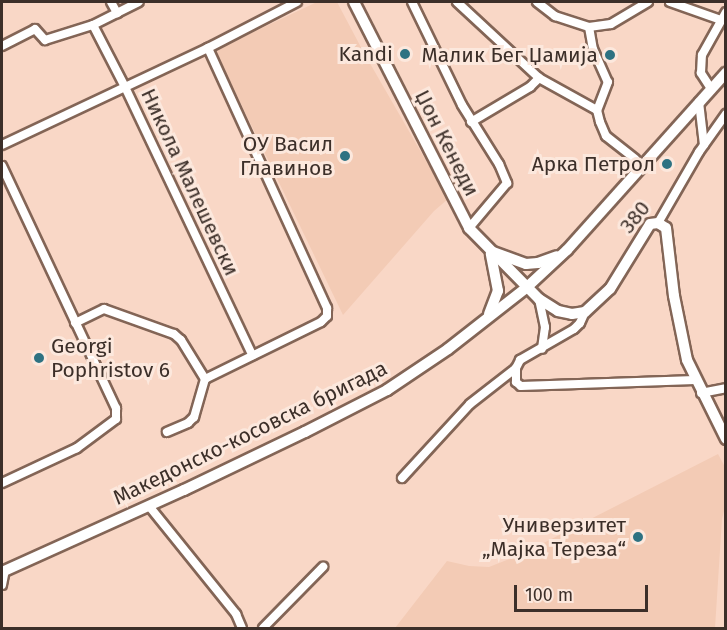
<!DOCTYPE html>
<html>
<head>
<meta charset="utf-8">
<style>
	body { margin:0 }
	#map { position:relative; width:727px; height:630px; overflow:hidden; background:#f9d7c6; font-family:"Fira Sans",sans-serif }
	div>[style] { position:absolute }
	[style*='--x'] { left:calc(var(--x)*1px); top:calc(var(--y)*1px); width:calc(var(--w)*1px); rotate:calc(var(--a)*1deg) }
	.built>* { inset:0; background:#f3cbb5 }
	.roads { filter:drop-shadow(2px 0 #836556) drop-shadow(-2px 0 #836556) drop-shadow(0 2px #836556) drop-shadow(0 -2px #836556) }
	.street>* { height:8px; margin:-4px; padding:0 4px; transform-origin:4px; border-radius:4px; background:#fff }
	.secondary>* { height:10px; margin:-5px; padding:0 5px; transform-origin:5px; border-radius:5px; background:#fff }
	.dots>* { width:16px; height:16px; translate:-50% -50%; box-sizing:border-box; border:3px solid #fce8dd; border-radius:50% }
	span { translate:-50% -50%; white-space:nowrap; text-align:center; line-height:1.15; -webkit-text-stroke:6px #fce8dd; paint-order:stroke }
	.poi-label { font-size:21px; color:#3c2f29 }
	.right { translate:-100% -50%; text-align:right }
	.left { translate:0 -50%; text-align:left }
	.street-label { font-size:21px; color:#3c2f29 }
	.frame { position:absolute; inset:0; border:3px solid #3c2f29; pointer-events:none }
	.scale { position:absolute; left:514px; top:585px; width:134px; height:27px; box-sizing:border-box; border:3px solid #3c2f29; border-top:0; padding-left:8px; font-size:18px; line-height:21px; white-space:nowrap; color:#3c2f29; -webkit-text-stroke:4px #fce8dd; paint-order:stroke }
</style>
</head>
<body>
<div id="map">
	<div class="built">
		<i style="clip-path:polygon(317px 2px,337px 2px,364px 53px,448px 199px,434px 211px,343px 315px,215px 50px)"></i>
		<i style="clip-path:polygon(718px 454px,725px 467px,726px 503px,722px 519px,715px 628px,395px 628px,447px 561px,469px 566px,489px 567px,520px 555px)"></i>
	</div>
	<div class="roads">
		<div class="street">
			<i style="--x:111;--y:2;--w:13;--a:61"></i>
			<i style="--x:412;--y:2;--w:114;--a:64.1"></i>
			<i style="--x:462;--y:105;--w:70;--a:57.9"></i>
			<i style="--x:499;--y:164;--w:21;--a:67"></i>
			<i style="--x:507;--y:183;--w:59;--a:130.2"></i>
			<i style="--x:457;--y:2;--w:112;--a:42.8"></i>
			<i style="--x:539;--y:78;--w:66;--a:28.9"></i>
			<i style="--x:537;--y:2;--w:23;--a:38"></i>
			<i style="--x:555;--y:16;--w:36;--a:18"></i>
			<i style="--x:589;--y:27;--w:22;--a:-8"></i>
			<i style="--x:611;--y:24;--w:43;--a:-30.7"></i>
			<i style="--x:670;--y:2;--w:54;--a:19.4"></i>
			<i style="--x:93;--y:25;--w:70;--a:62.7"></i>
			<i style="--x:125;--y:87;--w:297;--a:64.6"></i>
			<i style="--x:589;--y:27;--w:22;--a:80"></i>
			<i style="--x:593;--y:49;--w:36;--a:66"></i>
			<i style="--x:608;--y:82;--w:30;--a:111"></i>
			<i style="--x:597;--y:110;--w:12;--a:76"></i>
			<i style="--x:600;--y:122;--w:15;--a:67"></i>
			<i style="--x:606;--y:136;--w:37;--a:38"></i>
			<i style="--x:2;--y:46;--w:37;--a:-27"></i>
			<i style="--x:35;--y:29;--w:15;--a:48"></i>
			<i style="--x:45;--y:40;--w:50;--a:-17.4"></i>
			<i style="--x:93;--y:25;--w:51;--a:-26.6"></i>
			<i style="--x:710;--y:87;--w:17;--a:-123"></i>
			<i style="--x:701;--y:73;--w:18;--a:-87"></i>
			<i style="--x:702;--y:55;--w:49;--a:-60.8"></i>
			<i style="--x:699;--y:102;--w:43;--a:83.4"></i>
			<i style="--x:471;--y:122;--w:69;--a:-30.7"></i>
			<i style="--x:530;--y:87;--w:13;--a:-45"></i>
			<i style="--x:2;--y:145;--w:228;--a:-25.2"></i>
			<i style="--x:208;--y:48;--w:100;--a:-27.3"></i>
			<i style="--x:2;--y:166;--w:268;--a:64.8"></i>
			<i style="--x:116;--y:408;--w:11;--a:90"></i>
			<i style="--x:116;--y:419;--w:49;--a:143.4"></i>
			<i style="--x:77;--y:448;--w:83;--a:155"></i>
			<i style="--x:658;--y:223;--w:82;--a:-60"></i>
			<i style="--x:699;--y:152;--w:47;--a:-54.6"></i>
			<i style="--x:539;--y:299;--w:29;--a:78"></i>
			<i style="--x:545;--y:327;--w:22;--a:98"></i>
			<i style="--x:75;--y:323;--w:32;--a:-26"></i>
			<i style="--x:104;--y:309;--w:74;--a:19.7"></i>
			<i style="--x:174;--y:334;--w:9;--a:41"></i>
			<i style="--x:181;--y:340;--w:46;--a:58.4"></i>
			<i style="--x:205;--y:379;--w:40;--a:106"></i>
			<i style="--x:194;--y:417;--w:8;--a:135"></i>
			<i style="--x:188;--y:423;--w:23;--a:157"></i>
			<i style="--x:516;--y:368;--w:14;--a:90"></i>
			<i style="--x:516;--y:382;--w:6;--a:39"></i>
			<i style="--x:521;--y:386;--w:174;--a:-2"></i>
			<i style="--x:205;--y:379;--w:129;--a:-26.2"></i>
			<i style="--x:321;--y:322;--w:8;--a:-45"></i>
			<i style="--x:327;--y:316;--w:8;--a:-90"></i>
			<i style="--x:327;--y:308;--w:286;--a:-114.6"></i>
			<i style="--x:701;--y:393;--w:25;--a:-11"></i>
			<i style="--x:402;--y:478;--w:100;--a:-47.4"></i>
			<i style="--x:470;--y:404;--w:58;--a:-38"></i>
			<i style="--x:516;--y:368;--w:9;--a:-63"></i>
			<i style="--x:520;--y:360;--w:62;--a:-29.9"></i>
			<i style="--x:574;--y:329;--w:8;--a:-45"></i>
			<i style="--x:580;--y:323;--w:12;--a:-66"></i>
			<i style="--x:149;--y:506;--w:139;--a:51.1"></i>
			<i style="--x:236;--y:614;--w:15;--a:67"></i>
			<i style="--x:2;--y:585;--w:15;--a:-79"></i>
			<i style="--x:263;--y:628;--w:86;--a:-45.5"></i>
		</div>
		<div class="secondary">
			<i style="--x:354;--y:2;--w:254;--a:63"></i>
			<i style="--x:469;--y:228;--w:100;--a:45.4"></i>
			<i style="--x:539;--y:299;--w:22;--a:32"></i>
			<i style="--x:558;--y:311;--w:14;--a:12"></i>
			<i style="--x:572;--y:314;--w:13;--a:-9"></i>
			<i style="--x:585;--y:312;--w:34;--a:-43"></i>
			<i style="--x:610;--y:289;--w:76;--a:-58.4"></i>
			<i style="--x:650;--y:224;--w:8;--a:-7"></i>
			<i style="--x:658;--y:223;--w:9;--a:32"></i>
			<i style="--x:666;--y:228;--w:68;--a:83.3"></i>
			<i style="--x:674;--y:296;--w:65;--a:78.5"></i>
			<i style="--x:687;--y:360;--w:88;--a:63.7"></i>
			<i style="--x:493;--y:252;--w:35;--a:20"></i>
			<i style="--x:526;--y:264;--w:12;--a:-5"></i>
			<i style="--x:538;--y:263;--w:20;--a:-20"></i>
			<i style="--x:489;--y:314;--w:25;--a:-69"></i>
			<i style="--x:498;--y:291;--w:38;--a:-101"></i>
			<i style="--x:2;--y:572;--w:200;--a:-24.3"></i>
			<i style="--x:184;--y:490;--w:134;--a:-25.6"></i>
			<i style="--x:305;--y:432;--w:92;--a:-27.1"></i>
			<i style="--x:387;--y:390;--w:73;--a:-33.9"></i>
			<i style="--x:448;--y:349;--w:99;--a:-38"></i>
			<i style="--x:526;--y:288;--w:56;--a:-42.8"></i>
			<i style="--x:567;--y:250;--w:238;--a:-48.1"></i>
		</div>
	</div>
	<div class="dots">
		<i style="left:405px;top:54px;background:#2e7282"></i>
		<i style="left:610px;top:55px;background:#2e7282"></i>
		<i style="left:345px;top:156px;background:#2e7282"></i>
		<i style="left:667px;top:164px;background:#2e7282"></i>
		<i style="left:39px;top:358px;background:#2e7282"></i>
		<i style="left:638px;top:537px;background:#2e7282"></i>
	</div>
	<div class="poi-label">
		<span class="right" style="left:393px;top:54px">Kandi</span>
		<span class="right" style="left:598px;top:55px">Малик Бег Џамија</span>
		<span class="right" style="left:333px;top:156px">ОУ Васил<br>Главинов</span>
		<span class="right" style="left:655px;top:164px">Арка Петрол</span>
		<span class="left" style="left:51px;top:358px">Georgi<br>Pophristov 6</span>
		<span class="right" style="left:626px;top:537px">Универзитет<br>„Мајка Тереза“</span>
	</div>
	<div class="street-label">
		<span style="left:447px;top:143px;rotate:63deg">Џон Кенеди</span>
		<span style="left:190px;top:182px;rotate:65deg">Никола Малешевски</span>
		<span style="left:635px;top:217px;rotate:-51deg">380</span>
		<span style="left:250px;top:433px;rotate:-26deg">Македонско-косовска бригада</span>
	</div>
	<div class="frame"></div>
	<div class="scale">100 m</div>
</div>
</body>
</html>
